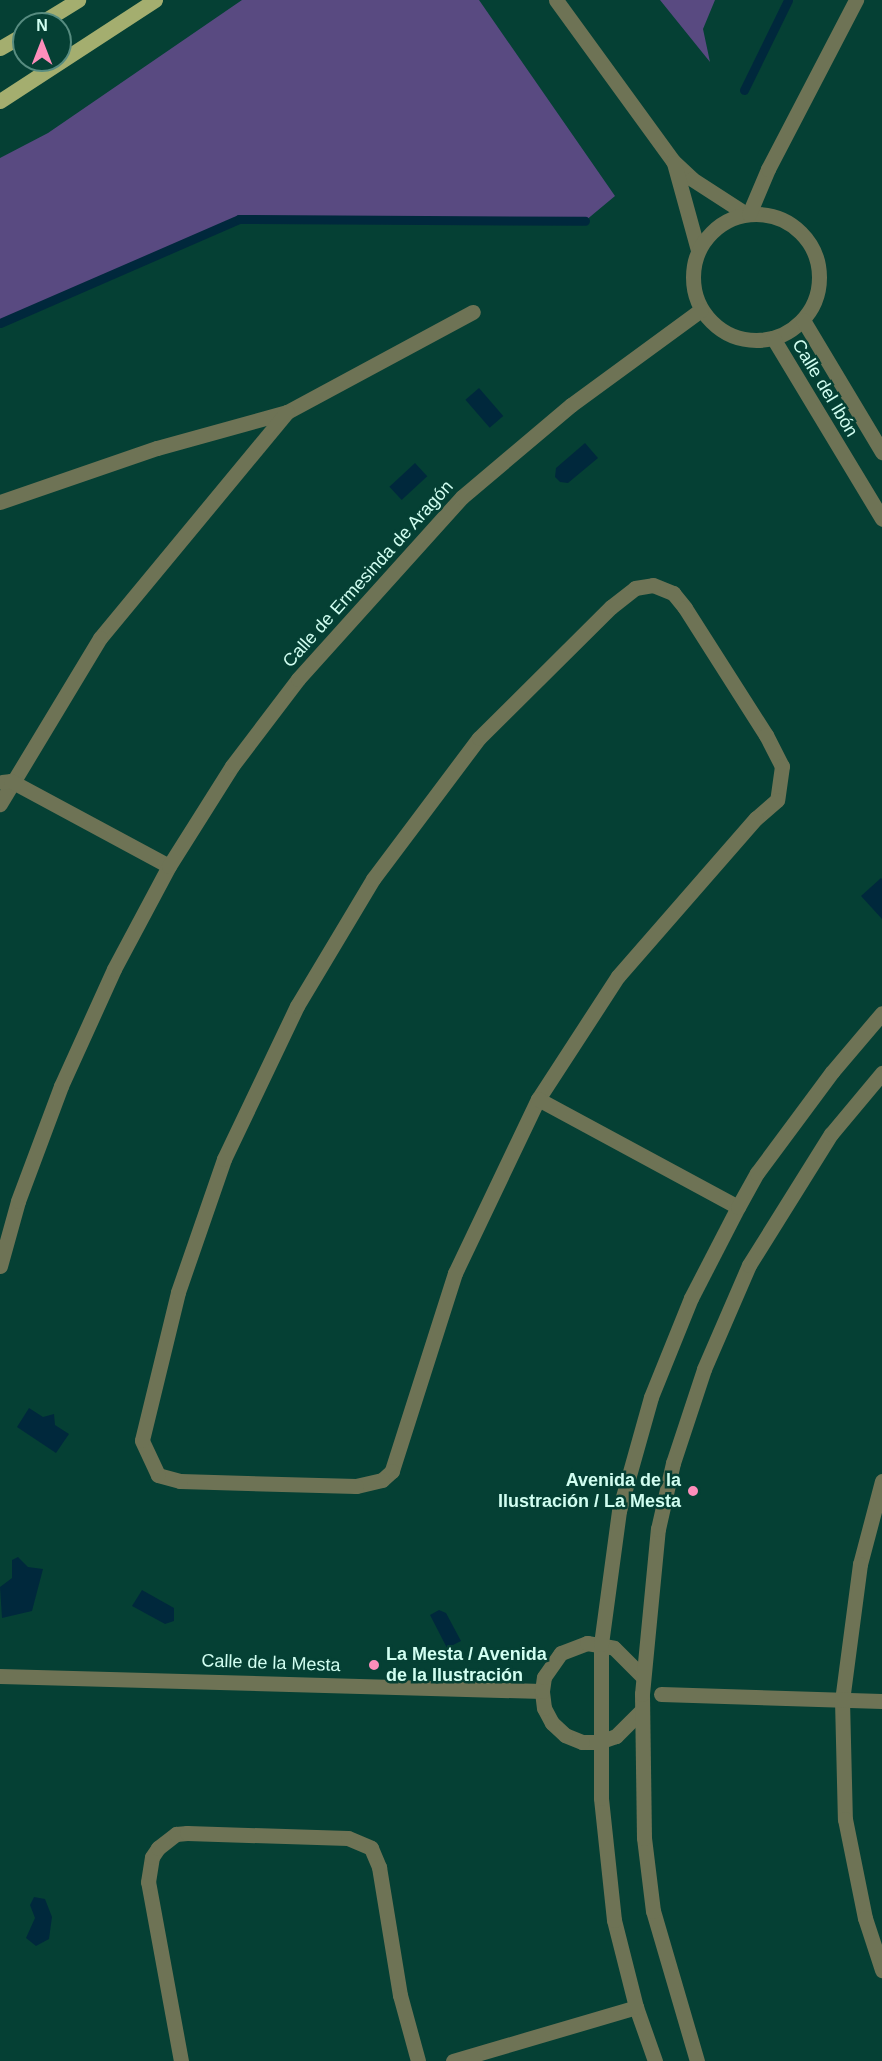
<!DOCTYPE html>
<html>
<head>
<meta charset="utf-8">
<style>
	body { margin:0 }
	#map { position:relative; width:882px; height:2061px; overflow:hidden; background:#054034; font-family:Arial,sans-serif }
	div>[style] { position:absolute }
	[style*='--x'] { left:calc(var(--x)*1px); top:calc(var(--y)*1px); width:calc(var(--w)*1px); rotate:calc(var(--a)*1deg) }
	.green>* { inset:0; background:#594a81 }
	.water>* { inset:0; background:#00283c; transform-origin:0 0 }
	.stream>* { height:9px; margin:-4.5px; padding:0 4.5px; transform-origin:4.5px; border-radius:4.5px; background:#00283c }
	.minor>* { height:15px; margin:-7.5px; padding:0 7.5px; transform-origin:7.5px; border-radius:7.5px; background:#6e7355 }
	.minor>.ring { margin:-7.5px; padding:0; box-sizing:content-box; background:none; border:15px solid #6e7355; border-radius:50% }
	.major>* { height:15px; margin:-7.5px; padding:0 7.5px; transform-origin:7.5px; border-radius:7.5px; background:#a4ae6f }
	.dots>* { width:16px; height:16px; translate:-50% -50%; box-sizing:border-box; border:3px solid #054034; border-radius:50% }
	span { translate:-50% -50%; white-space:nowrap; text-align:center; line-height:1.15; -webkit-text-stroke:5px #054034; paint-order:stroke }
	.street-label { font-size:18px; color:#d1fef1 }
	.poi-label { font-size:18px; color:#d1fef1; font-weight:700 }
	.right { translate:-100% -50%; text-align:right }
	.left { translate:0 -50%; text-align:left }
	.north { position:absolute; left:12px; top:12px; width:60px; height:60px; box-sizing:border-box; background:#054034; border:2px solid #578c80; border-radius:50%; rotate:0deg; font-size:16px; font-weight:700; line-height:24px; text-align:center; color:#d1fef1 }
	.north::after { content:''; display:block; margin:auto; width:21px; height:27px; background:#fe8ebb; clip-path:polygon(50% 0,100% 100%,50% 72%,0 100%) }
</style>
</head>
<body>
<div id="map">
	<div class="green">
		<i style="clip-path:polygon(242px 0,479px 0,615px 196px,585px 221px,239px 219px,0 323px,0 158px,48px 133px)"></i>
		<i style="clip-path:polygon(660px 0,715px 0,703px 29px,710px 62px)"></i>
	</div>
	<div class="water">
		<i style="left:479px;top:388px;width:37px;height:18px;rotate:49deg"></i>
		<i style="clip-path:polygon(585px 443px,598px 458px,568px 483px,560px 482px,555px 477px,556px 468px)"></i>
		<i style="left:415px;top:463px;width:18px;height:35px;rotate:47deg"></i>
		<i style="clip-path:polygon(881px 878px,882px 879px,882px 919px,861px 896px)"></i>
		<i style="clip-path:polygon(29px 1408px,43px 1417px,54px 1414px,55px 1425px,69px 1434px,56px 1453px,17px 1427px)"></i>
		<i style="clip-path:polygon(18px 1557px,28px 1567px,43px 1569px,32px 1611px,2px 1618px,0 1587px,12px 1578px,12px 1560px)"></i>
		<i style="clip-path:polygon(142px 1590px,174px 1608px,174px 1621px,165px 1624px,132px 1606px)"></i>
		<i style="clip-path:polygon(439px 1610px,446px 1613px,461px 1641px,447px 1648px,430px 1615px)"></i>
		<i style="clip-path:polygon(34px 1897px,45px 1899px,52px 1917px,49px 1939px,36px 1946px,26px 1938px,35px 1918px,30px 1905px)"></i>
	</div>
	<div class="stream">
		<i style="--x:744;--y:90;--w:100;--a:-63.9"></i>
		<i style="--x:0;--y:323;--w:261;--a:-23.5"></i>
		<i style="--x:239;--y:219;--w:346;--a:0.3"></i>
	</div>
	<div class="minor">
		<i style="--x:556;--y:0;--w:199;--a:54"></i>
		<i style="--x:673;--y:161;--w:26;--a:43"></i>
		<i style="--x:692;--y:179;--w:64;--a:32.9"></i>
		<i style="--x:674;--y:163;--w:90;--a:74.6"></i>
		<i class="ring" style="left:693px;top:214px;width:111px;height:111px"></i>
		<i style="--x:749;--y:214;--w:49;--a:-67.1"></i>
		<i style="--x:768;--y:169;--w:191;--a:-62.5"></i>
		<i style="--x:803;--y:320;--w:154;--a:59.1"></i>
		<i style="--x:773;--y:338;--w:211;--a:58.9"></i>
		<i style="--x:287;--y:412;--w:211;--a:-28.3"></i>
		<i style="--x:0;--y:502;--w:166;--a:-19"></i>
		<i style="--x:157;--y:448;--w:135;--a:-15.5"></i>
		<i style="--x:287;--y:412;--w:293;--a:129.6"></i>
		<i style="--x:100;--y:638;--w:194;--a:121.1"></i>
		<i style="--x:653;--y:585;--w:22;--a:22"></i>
		<i style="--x:673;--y:593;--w:19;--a:51"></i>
		<i style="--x:685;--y:608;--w:151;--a:57.5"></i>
		<i style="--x:766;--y:735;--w:35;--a:63"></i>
		<i style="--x:782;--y:766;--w:34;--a:98"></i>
		<i style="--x:777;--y:800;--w:28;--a:139"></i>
		<i style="--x:756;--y:818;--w:210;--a:131.1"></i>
		<i style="--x:618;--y:976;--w:147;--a:123"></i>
		<i style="--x:538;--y:1099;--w:193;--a:115.5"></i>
		<i style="--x:455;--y:1273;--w:208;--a:107.7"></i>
		<i style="--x:392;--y:1471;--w:13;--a:138"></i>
		<i style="--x:382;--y:1480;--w:27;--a:167"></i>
		<i style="--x:356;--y:1486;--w:176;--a:-178.4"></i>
		<i style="--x:180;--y:1481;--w:23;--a:-165"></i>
		<i style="--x:158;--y:1475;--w:38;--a:-115"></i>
		<i style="--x:142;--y:1440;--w:152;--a:-76.3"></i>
		<i style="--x:178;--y:1292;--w:141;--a:-70.9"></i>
		<i style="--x:224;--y:1159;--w:170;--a:-64.5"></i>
		<i style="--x:297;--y:1006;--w:148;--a:-59.1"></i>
		<i style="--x:373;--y:879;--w:176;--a:-53.1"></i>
		<i style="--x:479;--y:738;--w:186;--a:-44.8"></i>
		<i style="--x:611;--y:607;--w:31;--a:-38"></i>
		<i style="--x:635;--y:588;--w:18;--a:-9"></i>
		<i style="--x:2;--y:782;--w:9;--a:-6"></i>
		<i style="--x:11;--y:781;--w:179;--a:28.3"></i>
		<i style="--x:538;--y:1099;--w:227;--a:28.4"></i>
		<i style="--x:0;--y:1266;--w:67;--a:-74.5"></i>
		<i style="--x:18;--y:1201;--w:123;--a:-69.5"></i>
		<i style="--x:61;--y:1086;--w:128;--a:-65.6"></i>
		<i style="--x:114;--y:969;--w:117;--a:-61.9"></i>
		<i style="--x:169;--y:866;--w:118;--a:-57.8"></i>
		<i style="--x:232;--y:766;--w:109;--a:-52.8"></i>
		<i style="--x:298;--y:679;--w:245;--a:-48"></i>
		<i style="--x:462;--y:497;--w:143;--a:-40.2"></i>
		<i style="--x:571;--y:405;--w:161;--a:-36.2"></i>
		<i style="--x:882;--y:1481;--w:86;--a:104.8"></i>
		<i style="--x:860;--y:1564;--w:137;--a:97.5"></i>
		<i style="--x:842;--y:1700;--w:119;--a:88.6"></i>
		<i style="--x:845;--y:1819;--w:101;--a:78.6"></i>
		<i style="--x:865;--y:1918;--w:55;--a:71.9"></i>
		<i style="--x:0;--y:1676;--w:542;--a:1.59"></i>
		<i style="--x:661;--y:1694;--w:221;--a:1.8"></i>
		<i style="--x:642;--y:1710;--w:37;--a:135"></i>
		<i style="--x:616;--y:1736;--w:18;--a:161"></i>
		<i style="--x:599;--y:1742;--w:17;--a:180"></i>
		<i style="--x:582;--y:1742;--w:18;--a:-158"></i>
		<i style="--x:565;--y:1735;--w:18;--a:-137"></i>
		<i style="--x:552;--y:1723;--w:17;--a:-118"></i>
		<i style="--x:544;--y:1708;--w:17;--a:-97"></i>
		<i style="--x:542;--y:1691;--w:14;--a:-82"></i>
		<i style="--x:544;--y:1677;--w:29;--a:-55"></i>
		<i style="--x:561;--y:1653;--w:28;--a:-21"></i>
		<i style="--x:587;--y:1643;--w:27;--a:10"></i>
		<i style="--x:614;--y:1648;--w:41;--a:45"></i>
		<i style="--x:181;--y:2061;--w:182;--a:-100.4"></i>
		<i style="--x:148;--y:1882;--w:25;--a:-81"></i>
		<i style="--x:152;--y:1857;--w:11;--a:-56"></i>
		<i style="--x:158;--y:1848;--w:23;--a:-38"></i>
		<i style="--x:176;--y:1834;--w:11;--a:-5"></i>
		<i style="--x:187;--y:1833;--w:161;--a:1.8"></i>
		<i style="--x:348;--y:1838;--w:25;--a:23"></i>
		<i style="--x:371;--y:1848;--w:21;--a:67"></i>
		<i style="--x:379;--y:1867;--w:130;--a:80.7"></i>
		<i style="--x:400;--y:1995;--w:68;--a:74.7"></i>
		<i style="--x:453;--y:2061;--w:191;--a:-16.4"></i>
		<i style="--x:655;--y:2061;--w:57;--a:-109.4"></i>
		<i style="--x:636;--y:2007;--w:90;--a:-104.2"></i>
		<i style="--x:614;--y:1920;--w:123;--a:-96.1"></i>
		<i style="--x:601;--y:1798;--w:154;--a:-90"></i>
		<i style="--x:601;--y:1644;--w:134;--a:-82.3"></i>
		<i style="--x:619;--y:1511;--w:118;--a:-74.3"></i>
		<i style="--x:651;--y:1397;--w:107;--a:-68"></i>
		<i style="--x:691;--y:1298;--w:102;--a:-62.7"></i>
		<i style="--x:738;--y:1207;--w:39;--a:-61"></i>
		<i style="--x:757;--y:1173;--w:126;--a:-53.4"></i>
		<i style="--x:832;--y:1072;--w:77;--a:-49.7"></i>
		<i style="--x:697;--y:2061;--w:156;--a:-106.3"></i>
		<i style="--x:653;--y:1911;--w:74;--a:-97"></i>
		<i style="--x:644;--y:1838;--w:144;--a:-90.8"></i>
		<i style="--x:642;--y:1694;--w:166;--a:-84.5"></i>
		<i style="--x:658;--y:1529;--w:68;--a:-77.2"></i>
		<i style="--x:673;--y:1463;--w:99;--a:-71.7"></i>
		<i style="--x:704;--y:1369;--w:113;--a:-66.6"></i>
		<i style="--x:749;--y:1265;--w:155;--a:-58"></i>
		<i style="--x:831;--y:1134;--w:80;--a:-50.1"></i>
	</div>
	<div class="major">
		<i style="--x:39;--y:24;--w:46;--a:-31.6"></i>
		<i style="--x:0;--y:48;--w:28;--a:-30"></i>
		<i style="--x:0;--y:101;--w:185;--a:-33.1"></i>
	</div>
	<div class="dots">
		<i style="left:693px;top:1491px;background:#fe8ebb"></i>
		<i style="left:374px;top:1665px;background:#fe8ebb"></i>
	</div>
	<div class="street-label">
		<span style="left:825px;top:388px;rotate:59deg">Calle del Ibón</span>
		<span style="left:368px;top:574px;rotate:-48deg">Calle de Ermesinda de Aragón</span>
		<span style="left:271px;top:1663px;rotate:2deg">Calle de la Mesta</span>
	</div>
	<div class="poi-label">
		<span class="right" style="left:681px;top:1491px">Avenida de la<br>Ilustración / La Mesta</span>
		<span class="left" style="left:386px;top:1665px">La Mesta / Avenida<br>de la Ilustración</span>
	</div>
	<div class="north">N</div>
</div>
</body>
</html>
